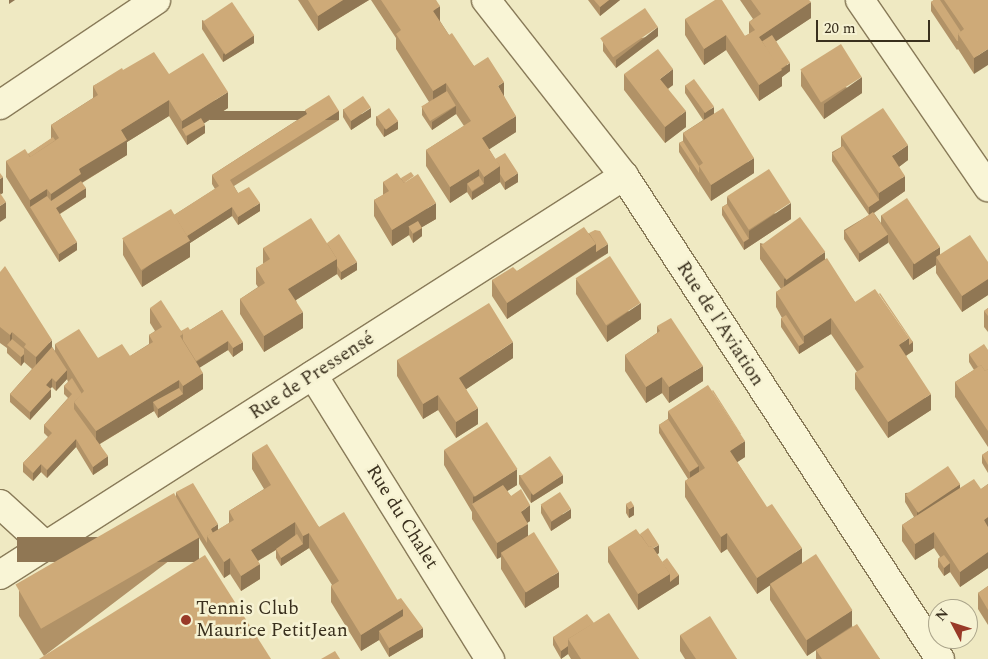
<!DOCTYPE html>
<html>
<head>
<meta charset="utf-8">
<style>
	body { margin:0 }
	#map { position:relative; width:988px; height:659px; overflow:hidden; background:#efe9c2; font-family:Spectral,serif }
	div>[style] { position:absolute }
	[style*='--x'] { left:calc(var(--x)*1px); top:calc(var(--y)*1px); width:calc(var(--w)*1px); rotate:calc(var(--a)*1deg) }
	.roads { filter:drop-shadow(1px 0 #897b59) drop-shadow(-1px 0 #897b59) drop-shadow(0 1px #897b59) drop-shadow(0 -1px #897b59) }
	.minor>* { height:28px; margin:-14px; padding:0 14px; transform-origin:14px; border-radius:14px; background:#f9f5d6 }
	.wall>* { inset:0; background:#b19267 }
	.shaded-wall>* { inset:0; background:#907754; transform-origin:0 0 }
	.building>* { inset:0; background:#ceaa78; transform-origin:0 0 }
	.dots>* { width:14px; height:14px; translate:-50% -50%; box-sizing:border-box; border:2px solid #f6f2d2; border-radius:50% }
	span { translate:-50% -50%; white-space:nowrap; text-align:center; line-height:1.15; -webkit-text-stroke:5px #f6f2d2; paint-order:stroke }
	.street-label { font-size:19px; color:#392f1d }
	.poi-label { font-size:19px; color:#392f1d }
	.left { translate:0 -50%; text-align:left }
	.north { position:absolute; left:928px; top:599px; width:50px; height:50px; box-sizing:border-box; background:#f6f2d2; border:1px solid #aaa48a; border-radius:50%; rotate:310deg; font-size:14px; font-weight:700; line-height:20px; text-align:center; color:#392f1d }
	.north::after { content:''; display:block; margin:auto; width:18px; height:22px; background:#993a28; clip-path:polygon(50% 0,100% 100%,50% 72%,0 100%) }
	.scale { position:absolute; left:816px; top:20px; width:114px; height:22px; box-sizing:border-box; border:2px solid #392f1d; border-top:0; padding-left:6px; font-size:15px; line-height:18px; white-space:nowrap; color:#392f1d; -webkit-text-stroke:4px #f6f2d2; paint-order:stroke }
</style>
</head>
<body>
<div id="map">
	<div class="roads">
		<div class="minor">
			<i style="--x:486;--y:0;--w:224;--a:51.9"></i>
			<i style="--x:624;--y:176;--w:577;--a:56.81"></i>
			<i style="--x:860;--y:0;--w:227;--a:55.6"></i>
			<i style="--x:0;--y:105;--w:188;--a:-33.9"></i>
			<i style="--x:313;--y:375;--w:335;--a:58.1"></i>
			<i style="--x:0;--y:504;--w:62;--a:42.4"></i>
			<i style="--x:0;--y:575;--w:741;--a:-32.6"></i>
		</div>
	</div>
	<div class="wall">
		<i style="clip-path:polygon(298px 0,369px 0,318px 31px)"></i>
		<i style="clip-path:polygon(371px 0,436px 0,440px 21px,449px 35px,474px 66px,504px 96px,516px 132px,489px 149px,495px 159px,518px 182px,505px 190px,500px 182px,472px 200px,467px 192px,450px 203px,426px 166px,426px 150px,464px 126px,456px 114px,432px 130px,422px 115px,422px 107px,429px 102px,396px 49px,396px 38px)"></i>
		<i style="clip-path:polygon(588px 0,620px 0,600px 16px)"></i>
		<i style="clip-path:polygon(740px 0,809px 0,811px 18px,776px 41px,790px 71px,782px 77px,782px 86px,759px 101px,726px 50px,704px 65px,685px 35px,685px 19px,745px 36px,749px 34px,749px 22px,753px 19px)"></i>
		<i style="clip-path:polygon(934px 0,988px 0,974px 74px,958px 49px,957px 50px,931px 11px,931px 2px)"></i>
		<i style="clip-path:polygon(202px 20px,254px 43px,223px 62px,202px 29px)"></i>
		<i style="clip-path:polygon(658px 36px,616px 68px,603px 51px,603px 42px)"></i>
		<i style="clip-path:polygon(123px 70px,169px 74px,228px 108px,204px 123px,205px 133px,187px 145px,169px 116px,127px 142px,127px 155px,82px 183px,86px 197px,60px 214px,77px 250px,59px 262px,6px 177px,6px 161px,28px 154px,51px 139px,51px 125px,93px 98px,93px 86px)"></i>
		<i style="clip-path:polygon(801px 71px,862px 93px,824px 119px,801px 86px)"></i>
		<i style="clip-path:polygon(624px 74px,673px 85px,668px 89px,686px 127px,665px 143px,624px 90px)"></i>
		<i style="clip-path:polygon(685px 85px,714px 114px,754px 173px,711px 201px,679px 152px,679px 143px,683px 141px,683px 133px,703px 120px,685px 93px)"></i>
		<i style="clip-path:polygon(343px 109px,371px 117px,351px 130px,343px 117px)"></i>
		<i style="clip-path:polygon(305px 110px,339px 120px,234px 186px,238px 193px,260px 211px,238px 225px,232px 216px,190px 243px,190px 257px,142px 287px,123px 255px,123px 239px,174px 215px,215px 189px,212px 184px,212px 175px,305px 115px)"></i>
		<i style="clip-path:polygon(376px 116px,398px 129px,384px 137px,376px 125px)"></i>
		<i style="clip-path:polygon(841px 136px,908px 160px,899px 167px,905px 191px,874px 213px,881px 223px,881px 215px,940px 255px,988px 262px,988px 295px,962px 312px,936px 273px,936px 265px,913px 280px,888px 242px,859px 262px,844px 239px,844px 230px,869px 215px,832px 161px,832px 152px,841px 147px)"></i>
		<i style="clip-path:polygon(401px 178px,436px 219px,422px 227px,422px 236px,413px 243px,409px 235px,392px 246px,374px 216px,374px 200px,383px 195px,383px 182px)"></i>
		<i style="clip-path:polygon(727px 197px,791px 219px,744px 250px,722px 215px,722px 207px,727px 204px)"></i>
		<i style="clip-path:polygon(589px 233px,608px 253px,507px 319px,492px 296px,492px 280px,517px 271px)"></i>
		<i style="clip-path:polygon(327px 243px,357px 270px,341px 280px,337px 274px,296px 300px,303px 328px,264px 352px,240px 314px,240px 299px,258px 287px,256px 284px,256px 268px,263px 264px,263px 248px)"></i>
		<i style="clip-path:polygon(760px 243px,825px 259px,855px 302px,913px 351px,906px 356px,931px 410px,888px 438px,855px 389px,855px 373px,857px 372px,831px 334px,799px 354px,781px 327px,781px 318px,782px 318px,776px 307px,776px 292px,781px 289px,760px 259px)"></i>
		<i style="clip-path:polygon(0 272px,55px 351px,55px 344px,98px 358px,130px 356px,149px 344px,149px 335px,155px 331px,150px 323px,150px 308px,181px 331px,190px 330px,222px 310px,243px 350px,233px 357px,228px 350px,200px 367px,203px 389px,158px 418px,154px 411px,100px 444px,108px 465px,93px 475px,76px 447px,47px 478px,41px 472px,33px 481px,23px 472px,23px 463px,48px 437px,44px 433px,44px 425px,68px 398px,64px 394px,64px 386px,68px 382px,67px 379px,56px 391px,52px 387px,50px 388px,51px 397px,30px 420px,10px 402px,10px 394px,32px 369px,24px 362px,21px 366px,7px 353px,7px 348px,0 343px)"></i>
		<i style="clip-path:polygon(576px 279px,641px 319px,607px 342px,576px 294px)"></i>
		<i style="clip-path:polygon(988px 308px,988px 332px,984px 327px,984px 311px)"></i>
		<i style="clip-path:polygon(657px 326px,703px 381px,669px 403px,662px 393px,646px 403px,625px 371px,625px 355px,657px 333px)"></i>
		<i style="clip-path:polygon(988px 350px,988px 447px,955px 397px,955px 382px,974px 370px,969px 362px,969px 354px)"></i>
		<i style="clip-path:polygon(513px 358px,466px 389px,478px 424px,456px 438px,438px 410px,423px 419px,397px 376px,397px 360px)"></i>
		<i style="clip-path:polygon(668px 411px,741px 436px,745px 457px,737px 462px,802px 563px,852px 626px,880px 659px,816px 659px,816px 650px,807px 656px,770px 600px,770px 585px,757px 594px,727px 549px,721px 553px,685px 497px,685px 481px,688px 479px,659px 433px,659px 425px,668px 419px)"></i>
		<i style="clip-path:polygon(444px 450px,517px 485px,507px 491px,530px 521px,527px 523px,528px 536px,559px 587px,525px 608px,501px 569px,501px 557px,497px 559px,472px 519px,472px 512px,444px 465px)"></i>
		<i style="clip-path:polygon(988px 451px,988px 473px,982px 463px,982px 455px)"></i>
		<i style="clip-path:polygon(252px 453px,319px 527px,397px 600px,423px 637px,389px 657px,379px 640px,361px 651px,331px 602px,331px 586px,332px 585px,309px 548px,281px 566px,276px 558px,276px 550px,258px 561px,260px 579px,241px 591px,230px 574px,224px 578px,199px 538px,44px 656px,19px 616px,19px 591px,176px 498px,176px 492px,218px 530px,229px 523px,229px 511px,264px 489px,252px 469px)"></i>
		<i style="clip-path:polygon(519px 475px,563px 483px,531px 503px,519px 484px)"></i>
		<i style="clip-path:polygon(988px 484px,988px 568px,960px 587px,950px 572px,944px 576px,938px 567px,938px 559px,940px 557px,934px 548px,915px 560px,902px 541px,902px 525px,914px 517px,905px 502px,905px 493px,960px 488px,981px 489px)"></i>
		<i style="clip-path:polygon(626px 504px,634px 515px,629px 518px,626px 513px)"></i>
		<i style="clip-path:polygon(541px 505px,571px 518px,551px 531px,541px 513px)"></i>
		<i style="clip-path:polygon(640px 534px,659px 553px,657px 554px,662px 562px,679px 584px,638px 610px,608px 562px,608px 547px)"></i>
		<i style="clip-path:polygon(988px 586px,988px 625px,978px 609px,978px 593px)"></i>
		<i style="clip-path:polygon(594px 623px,639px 659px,571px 659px,568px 654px,561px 659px,553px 645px,553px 637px)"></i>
		<i style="clip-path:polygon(680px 635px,737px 659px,685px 659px,680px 651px)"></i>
	</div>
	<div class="shaded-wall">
		<i style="clip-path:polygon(9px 0,15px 0,9px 4px)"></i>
		<i style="clip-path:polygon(343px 0,369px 0,318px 31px,318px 16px)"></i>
		<i style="clip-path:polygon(609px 0,620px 0,600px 16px,600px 7px)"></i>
		<i style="clip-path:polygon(811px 2px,811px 18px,763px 50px,759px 37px)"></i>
		<i style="clip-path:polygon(440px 6px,440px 22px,433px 11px)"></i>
		<i style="clip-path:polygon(658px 27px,658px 36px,616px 68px,616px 60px)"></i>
		<i style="clip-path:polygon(254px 35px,254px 43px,223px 62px,223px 54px)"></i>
		<i style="clip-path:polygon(726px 35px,726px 50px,704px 65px,704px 49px)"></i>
		<i style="clip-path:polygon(988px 49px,988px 65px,974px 74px,974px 58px)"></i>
		<i style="clip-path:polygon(790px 63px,790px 71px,782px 77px,782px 86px,759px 101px,759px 85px)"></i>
		<i style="clip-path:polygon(673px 69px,673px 85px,660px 94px,660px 79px)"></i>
		<i style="clip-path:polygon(862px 77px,862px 93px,824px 119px,824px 104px)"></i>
		<i style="clip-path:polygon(504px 82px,504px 98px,498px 86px)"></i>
		<i style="clip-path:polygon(446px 83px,446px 99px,433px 107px,433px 91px)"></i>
		<i style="clip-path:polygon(228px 92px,228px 108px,186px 135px,182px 129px,182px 137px,182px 121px)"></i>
		<i style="clip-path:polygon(169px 100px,169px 116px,127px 142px,127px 155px,81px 183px,51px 210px,51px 194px,79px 169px,121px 130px)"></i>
		<i style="clip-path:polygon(456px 106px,456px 114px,432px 130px,432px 122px)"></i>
		<i style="clip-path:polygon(714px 107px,714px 115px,704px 121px,704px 113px)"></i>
		<i style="clip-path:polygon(371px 108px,371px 117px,351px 130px,351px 121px)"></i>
		<i style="left:339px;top:111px;width:9px;height:129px;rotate:90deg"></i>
		<i style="clip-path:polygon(686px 111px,686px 127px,665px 143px,665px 127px)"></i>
		<i style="clip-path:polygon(516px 116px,516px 132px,482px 154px,482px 138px)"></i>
		<i style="clip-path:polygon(398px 121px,398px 129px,384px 137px,384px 129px)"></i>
		<i style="clip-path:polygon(205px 125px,205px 133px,187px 145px,187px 136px)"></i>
		<i style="clip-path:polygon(908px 145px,908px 160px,892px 172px,892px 156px)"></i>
		<i style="clip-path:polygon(754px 158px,754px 173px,711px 201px,711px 185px)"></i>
		<i style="clip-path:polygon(500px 166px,500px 182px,472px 200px,472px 192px,484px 184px,484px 177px)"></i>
		<i style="clip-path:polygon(479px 169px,479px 184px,467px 184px,467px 192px,450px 203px,450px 187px)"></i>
		<i style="clip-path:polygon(518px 173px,518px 182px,505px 190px,505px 182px)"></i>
		<i style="clip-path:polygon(905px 176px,905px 191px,869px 216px,869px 207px,879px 200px,879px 193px)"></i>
		<i style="clip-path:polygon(3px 177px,3px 193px,0 195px,0 179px)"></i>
		<i style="clip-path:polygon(86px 188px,86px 197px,56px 216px,56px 208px)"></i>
		<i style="clip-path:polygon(47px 189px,47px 205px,30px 207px,30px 200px)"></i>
		<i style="clip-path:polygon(6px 202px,6px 218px,0 222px,0 206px)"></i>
		<i style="clip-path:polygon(260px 203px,260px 211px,238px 225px,238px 217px)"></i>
		<i style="clip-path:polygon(436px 203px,436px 219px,412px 233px,409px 227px,409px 235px,392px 246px,392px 230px)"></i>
		<i style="clip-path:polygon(791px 203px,791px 219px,744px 250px,744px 242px,749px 239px,749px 231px)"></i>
		<i style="clip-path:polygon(232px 207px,232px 216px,190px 243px,190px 257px,142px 287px,142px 271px,184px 238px)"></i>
		<i style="clip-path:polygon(422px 228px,422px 236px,413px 243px,413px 234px)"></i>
		<i style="clip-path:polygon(888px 234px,888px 243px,859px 262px,859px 253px)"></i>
		<i style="clip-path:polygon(77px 242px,77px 250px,59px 262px,59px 254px)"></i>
		<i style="clip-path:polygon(596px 244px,596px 260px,507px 319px,507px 303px)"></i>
		<i style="clip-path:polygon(608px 244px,608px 253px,596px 260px,596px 252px)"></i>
		<i style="clip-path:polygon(940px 247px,940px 262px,936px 257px,936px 265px,913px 280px,913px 264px)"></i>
		<i style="clip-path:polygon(825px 252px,825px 268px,784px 294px,784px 279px)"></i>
		<i style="clip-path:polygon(337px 259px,337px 274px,288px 305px,288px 289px)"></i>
		<i style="clip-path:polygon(357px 262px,357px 270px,341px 280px,341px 272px)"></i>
		<i style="clip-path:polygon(988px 279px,988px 295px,962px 312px,962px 296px)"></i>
		<i style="clip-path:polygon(641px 303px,641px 319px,607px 342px,607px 326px)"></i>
		<i style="clip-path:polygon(303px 312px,303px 328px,264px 352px,264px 336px)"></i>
		<i style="clip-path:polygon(831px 318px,831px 334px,799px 354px,799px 346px,804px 343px,804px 336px)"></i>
		<i style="clip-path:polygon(12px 332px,12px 347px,10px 348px,10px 335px)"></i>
		<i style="clip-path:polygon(909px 338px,913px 342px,913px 351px,899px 360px,899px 345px)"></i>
		<i style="clip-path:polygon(52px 340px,52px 356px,36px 373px,36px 357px)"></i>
		<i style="clip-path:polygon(228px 341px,228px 350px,196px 370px,196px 362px)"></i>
		<i style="clip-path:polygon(243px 342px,243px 350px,233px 357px,233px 348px)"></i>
		<i style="clip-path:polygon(513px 342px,513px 358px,459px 394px,459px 378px)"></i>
		<i style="clip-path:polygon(24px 354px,24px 362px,21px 366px,21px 357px)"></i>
		<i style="clip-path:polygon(703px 366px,703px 381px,669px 403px,669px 387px)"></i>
		<i style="clip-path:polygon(67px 370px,67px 379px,56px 391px,56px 382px)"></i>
		<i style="clip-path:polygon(203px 373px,203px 389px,158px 418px,158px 409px,183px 394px,183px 386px)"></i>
		<i style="clip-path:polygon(662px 377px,662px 393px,646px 403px,646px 387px)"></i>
		<i style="clip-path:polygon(52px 378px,52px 387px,46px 393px,46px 385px)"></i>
		<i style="clip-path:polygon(179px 380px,179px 396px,153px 402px,154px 411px,96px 446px,96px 431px)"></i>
		<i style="clip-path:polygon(51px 389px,51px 397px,30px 420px,30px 412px)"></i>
		<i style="clip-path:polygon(931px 394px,931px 410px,888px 438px,888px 422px)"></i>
		<i style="clip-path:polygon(438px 395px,438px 410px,423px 419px,423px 404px)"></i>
		<i style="clip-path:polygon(478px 408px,478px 424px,456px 438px,456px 422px)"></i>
		<i style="clip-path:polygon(76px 439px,76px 447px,47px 478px,47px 470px)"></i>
		<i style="clip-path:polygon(745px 441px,745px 457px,730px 467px,730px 451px)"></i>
		<i style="clip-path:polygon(108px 456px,108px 465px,93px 475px,93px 467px)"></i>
		<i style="clip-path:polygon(41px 464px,41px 472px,33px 481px,33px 473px)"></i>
		<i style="clip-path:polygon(699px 466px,699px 474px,690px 481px,690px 472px)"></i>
		<i style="clip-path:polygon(517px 469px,517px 485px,477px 510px,473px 505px,473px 497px)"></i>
		<i style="clip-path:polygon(563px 475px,563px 483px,531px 503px,531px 494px)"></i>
		<i style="clip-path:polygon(960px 484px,960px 493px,917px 521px,917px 512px)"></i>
		<i style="clip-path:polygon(530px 505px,530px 521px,521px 527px,521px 512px)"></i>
		<i style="clip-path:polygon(634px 506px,634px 515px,629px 518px,629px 509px)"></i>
		<i style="clip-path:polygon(571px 509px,571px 518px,551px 531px,551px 522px)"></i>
		<i style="clip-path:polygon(988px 517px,988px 533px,984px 520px)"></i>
		<i style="clip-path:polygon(295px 522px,295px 538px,251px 565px,251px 550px)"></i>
		<i style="clip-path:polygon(218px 524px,218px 533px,211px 538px,211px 529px)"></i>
		<i style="clip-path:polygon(528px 524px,528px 540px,501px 553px,501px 557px,497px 559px,497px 543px)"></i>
		<i style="clip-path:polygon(934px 532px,934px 548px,915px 560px,915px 544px)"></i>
		<i style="clip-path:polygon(309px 533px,309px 548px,281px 566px,281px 558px,303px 544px,303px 536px)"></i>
		<i style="clip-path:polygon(727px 533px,727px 549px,721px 553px,721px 537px)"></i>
		<i style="left:199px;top:537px;width:25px;height:182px;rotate:90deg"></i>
		<i style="clip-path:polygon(659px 545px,659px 553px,647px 561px,647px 552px)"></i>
		<i style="clip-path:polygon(802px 548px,802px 564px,757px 594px,757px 578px)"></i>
		<i style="clip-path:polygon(988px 552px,988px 568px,960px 587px,960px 572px)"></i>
		<i style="clip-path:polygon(230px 558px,230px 574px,224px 578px,224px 562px)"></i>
		<i style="clip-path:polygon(950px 563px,950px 572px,944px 576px,944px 568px)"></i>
		<i style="clip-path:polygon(260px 564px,260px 579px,241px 591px,241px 576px)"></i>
		<i style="clip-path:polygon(559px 572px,559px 587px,525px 608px,525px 592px)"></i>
		<i style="clip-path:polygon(670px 574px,679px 575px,679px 584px,638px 610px,638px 594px)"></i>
		<i style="clip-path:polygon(403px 609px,403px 625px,379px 631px,379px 640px,361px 651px,361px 635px)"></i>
		<i style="clip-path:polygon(852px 610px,852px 626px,807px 656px,807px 640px)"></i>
		<i style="clip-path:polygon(423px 628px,423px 637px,389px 657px,389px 648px)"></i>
		<i style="clip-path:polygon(568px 646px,568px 654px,561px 659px,561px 651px)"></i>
	</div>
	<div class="building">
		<i style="clip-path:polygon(308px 0,343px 0,318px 16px)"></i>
		<i style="clip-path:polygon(381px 0,436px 0,440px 6px,433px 11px,449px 35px,452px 33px,474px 66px,488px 57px,504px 82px,498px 86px,516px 116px,482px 138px,500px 166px,484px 177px,479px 169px,450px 187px,426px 150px,471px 121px,446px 83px,433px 91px,396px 34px,401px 30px)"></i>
		<i style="clip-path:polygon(594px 0,609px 0,600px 7px)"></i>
		<i style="clip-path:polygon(715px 0,722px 0,745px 36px,755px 30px,749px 22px,761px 14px,751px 0,809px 0,811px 2px,759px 37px,782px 70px,759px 85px,726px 35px,704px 49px,685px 19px)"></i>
		<i style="clip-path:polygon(934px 0,940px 0,961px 32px,958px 34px,958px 41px,957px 41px,931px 2px)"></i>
		<i style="clip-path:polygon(944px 0,988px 0,988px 49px,974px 58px,958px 34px,964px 29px)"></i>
		<i style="left:232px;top:2px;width:40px;height:35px;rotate:56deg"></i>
		<i style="left:645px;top:8px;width:23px;height:54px;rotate:56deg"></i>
		<i style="left:772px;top:35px;width:33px;height:12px;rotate:57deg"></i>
		<i style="left:841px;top:44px;width:39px;height:48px;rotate:58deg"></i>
		<i style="clip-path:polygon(658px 49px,673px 69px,660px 79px,686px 111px,665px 127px,624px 74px)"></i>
		<i style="clip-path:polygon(154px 52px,169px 74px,203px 53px,228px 92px,182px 121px,169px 100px,121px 130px,127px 140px,79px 169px,81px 174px,51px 194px,47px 189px,30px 200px,6px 161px,25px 149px,30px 157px,59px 138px,51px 125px,98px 95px,93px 86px,122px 68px,123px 70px)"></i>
		<i style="left:694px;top:79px;width:34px;height:11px;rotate:54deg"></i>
		<i style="left:447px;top:91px;width:17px;height:30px;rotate:59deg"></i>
		<i style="clip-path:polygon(329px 95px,339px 111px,230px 180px,238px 193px,249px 187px,260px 203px,238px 217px,232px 207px,187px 236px,174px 215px,219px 186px,212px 175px,307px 114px,305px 110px)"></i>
		<i style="left:363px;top:96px;width:14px;height:24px;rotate:56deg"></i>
		<i style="left:389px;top:108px;width:16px;height:15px;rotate:55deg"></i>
		<i style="clip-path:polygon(723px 108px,754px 158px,711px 185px,699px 166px,703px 163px,683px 133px)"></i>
		<i style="clip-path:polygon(883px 108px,908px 145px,892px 156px,905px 176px,879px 193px,841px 136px)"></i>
		<i style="left:201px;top:118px;width:8px;height:22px;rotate:60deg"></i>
		<i style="left:53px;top:137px;width:4px;height:30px;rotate:56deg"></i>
		<i style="clip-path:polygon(683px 141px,699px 166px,699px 173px,679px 143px)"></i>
		<i style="left:843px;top:146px;width:65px;height:13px;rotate:56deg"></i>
		<i style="clip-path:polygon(505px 153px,518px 173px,505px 182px,500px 174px,500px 166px,495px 159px)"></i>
		<i style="left:769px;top:169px;width:40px;height:50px;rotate:57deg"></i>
		<i style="clip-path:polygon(411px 172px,414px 176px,404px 183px,401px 178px)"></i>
		<i style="clip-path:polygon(0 173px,3px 177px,0 179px)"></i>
		<i style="clip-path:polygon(397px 173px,404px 183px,418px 174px,436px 203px,392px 230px,374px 200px,389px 191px,383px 182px)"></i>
		<i style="left:479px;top:176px;width:9px;height:14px;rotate:58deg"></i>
		<i style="clip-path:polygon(81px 181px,86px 188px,56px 208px,77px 242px,59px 254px,30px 207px,47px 196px,51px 201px)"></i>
		<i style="clip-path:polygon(0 193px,6px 202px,0 206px)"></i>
		<i style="left:907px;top:198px;width:59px;height:31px;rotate:56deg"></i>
		<i style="left:727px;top:204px;width:41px;height:6px;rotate:58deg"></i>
		<i style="left:171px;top:209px;width:37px;height:57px;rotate:59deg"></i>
		<i style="left:873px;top:212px;width:27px;height:34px;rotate:56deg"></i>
		<i style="left:800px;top:217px;width:43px;height:48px;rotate:54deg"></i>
		<i style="clip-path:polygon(311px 218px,337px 259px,288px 289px,303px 312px,264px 336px,240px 299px,265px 283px,256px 268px,270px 259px,263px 248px)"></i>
		<i style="left:418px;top:221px;width:8px;height:11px;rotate:60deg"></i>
		<i style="clip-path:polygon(584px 227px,596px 244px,507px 303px,492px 280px,513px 267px,517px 271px)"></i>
		<i style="clip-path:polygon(595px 230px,600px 231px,608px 244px,596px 252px,596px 244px,589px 233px)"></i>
		<i style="clip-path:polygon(339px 234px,357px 262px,341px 272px,337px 266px,337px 259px,327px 243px)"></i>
		<i style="clip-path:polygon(970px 235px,988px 262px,988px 279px,962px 296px,936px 257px)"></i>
		<i style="left:610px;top:256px;width:56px;height:41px;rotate:57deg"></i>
		<i style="clip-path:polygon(827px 258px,855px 302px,875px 289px,909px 338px,899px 345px,931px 394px,888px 422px,855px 373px,864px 367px,831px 318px,804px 336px,776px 292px)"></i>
		<i style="clip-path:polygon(5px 266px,52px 340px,36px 357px,24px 347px,26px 344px,12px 332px,10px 335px,0 327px,0 272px)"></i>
		<i style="clip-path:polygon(880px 293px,913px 342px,909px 345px,909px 338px,879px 294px)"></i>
		<i style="clip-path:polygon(161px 300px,183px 334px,180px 336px,203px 373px,183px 386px,179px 380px,96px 431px,74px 402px,84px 391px,55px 344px,79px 329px,98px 358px,122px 344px,130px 356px,153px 342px,149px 335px,162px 327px,150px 308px)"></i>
		<i style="clip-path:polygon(489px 303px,513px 342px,459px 378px,478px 408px,456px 422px,438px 395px,423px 404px,397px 360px)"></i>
		<i style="clip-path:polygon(988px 308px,988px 316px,984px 311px)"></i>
		<i style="clip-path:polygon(222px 310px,243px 342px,233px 348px,228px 341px,196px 361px,183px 340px,183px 334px,181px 331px,188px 327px,190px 330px)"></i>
		<i style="left:786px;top:315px;width:33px;height:6px;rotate:57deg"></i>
		<i style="clip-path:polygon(671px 318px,703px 366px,669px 387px,662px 377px,646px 387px,625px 355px,660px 331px,657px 326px)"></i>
		<i style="clip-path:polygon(12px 339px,24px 349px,24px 354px,21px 357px,7px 345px)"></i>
		<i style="clip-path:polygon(984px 344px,988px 350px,988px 369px,985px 371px,981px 365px,978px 367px,969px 354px)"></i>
		<i style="clip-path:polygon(52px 347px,67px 370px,56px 382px,52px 378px,46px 385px,51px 389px,30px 412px,10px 394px)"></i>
		<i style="clip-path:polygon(981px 365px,985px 371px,988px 369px,988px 431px,955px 382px)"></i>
		<i style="clip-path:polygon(72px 378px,82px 394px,74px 402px,74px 409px,108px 456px,93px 467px,76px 439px,47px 470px,41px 464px,33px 473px,23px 463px,52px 433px,44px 425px,72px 394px,64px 386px)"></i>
		<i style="clip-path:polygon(708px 385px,745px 441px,730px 451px,767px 507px,772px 504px,802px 548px,757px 578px,727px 533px,721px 537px,685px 481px,705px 468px,668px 411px)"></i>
		<i style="clip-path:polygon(179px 388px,183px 394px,158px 409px,153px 402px)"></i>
		<i style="clip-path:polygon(713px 390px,741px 434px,740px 434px,712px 391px)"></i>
		<i style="left:668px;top:419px;width:56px;height:11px;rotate:57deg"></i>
		<i style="left:487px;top:422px;width:56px;height:51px;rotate:57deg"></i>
		<i style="clip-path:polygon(267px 444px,319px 527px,344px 512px,403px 609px,361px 635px,331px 586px,339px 581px,309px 533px,303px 536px,295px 522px,251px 550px,260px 564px,241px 576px,230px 558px,224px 562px,207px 536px,234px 520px,229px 511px,271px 485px,252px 453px)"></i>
		<i style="clip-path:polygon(988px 451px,988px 465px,982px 455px)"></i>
		<i style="left:550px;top:456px;width:23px;height:36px;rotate:56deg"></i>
		<i style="left:948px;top:466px;width:22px;height:51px;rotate:56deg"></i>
		<i style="clip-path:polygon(974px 479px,981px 489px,988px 484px,988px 517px,984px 520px,988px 527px,988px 552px,960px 572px,934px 532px,915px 544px,902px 525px)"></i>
		<i style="clip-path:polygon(193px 483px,218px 524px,211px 529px,213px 533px,207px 536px,207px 543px,176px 492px)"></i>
		<i style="clip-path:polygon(503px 485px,511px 496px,521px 489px,530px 505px,521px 512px,528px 524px,497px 543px,472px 504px)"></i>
		<i style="left:560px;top:492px;width:20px;height:23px;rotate:57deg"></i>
		<i style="left:174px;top:493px;width:51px;height:183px;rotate:60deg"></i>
		<i style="left:631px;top:501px;width:6px;height:6px;rotate:59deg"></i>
		<i style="clip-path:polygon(648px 528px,659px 545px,653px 548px,652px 546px,649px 547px,640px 534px)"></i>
		<i style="clip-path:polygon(636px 529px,649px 547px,652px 546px,670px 574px,638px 594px,608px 547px)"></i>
		<i style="left:534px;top:532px;width:47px;height:39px;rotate:58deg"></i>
		<i style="clip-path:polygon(297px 534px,303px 544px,281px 558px,276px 549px)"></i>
		<i style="left:816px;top:554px;width:67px;height:55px;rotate:57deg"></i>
		<i style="clip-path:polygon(205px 555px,271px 659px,39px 659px)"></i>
		<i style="clip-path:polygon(944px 555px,950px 563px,944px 568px,938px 559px)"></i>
		<i style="clip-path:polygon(667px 558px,679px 575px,670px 582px,670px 574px,662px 562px)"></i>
		<i style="clip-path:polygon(988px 586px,988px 610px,978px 593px)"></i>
		<i style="clip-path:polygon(401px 598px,423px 628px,389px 648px,379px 631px,403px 616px,403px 609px,397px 600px)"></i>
		<i style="clip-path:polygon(609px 613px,639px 659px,581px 659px,568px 639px)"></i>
		<i style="clip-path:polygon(587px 614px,594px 623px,568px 639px,568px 646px,561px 651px,553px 637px)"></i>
		<i style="clip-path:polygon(710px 616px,737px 659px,696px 659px,680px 635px)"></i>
		<i style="clip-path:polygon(857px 624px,880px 659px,822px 659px,816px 650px)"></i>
		<i style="clip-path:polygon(335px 651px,340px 659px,321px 659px)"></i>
	</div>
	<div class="dots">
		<i style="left:186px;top:620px;background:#993a28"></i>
	</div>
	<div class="street-label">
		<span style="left:720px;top:324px;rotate:57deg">Rue de l'Aviation</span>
		<span style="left:312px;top:376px;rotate:-33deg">Rue de Pressensé</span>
		<span style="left:402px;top:517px;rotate:58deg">Rue du Chalet</span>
	</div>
	<div class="poi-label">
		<span class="left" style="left:196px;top:620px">Tennis Club<br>Maurice PetitJean</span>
	</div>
	<div class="north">N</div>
	<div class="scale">20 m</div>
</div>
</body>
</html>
